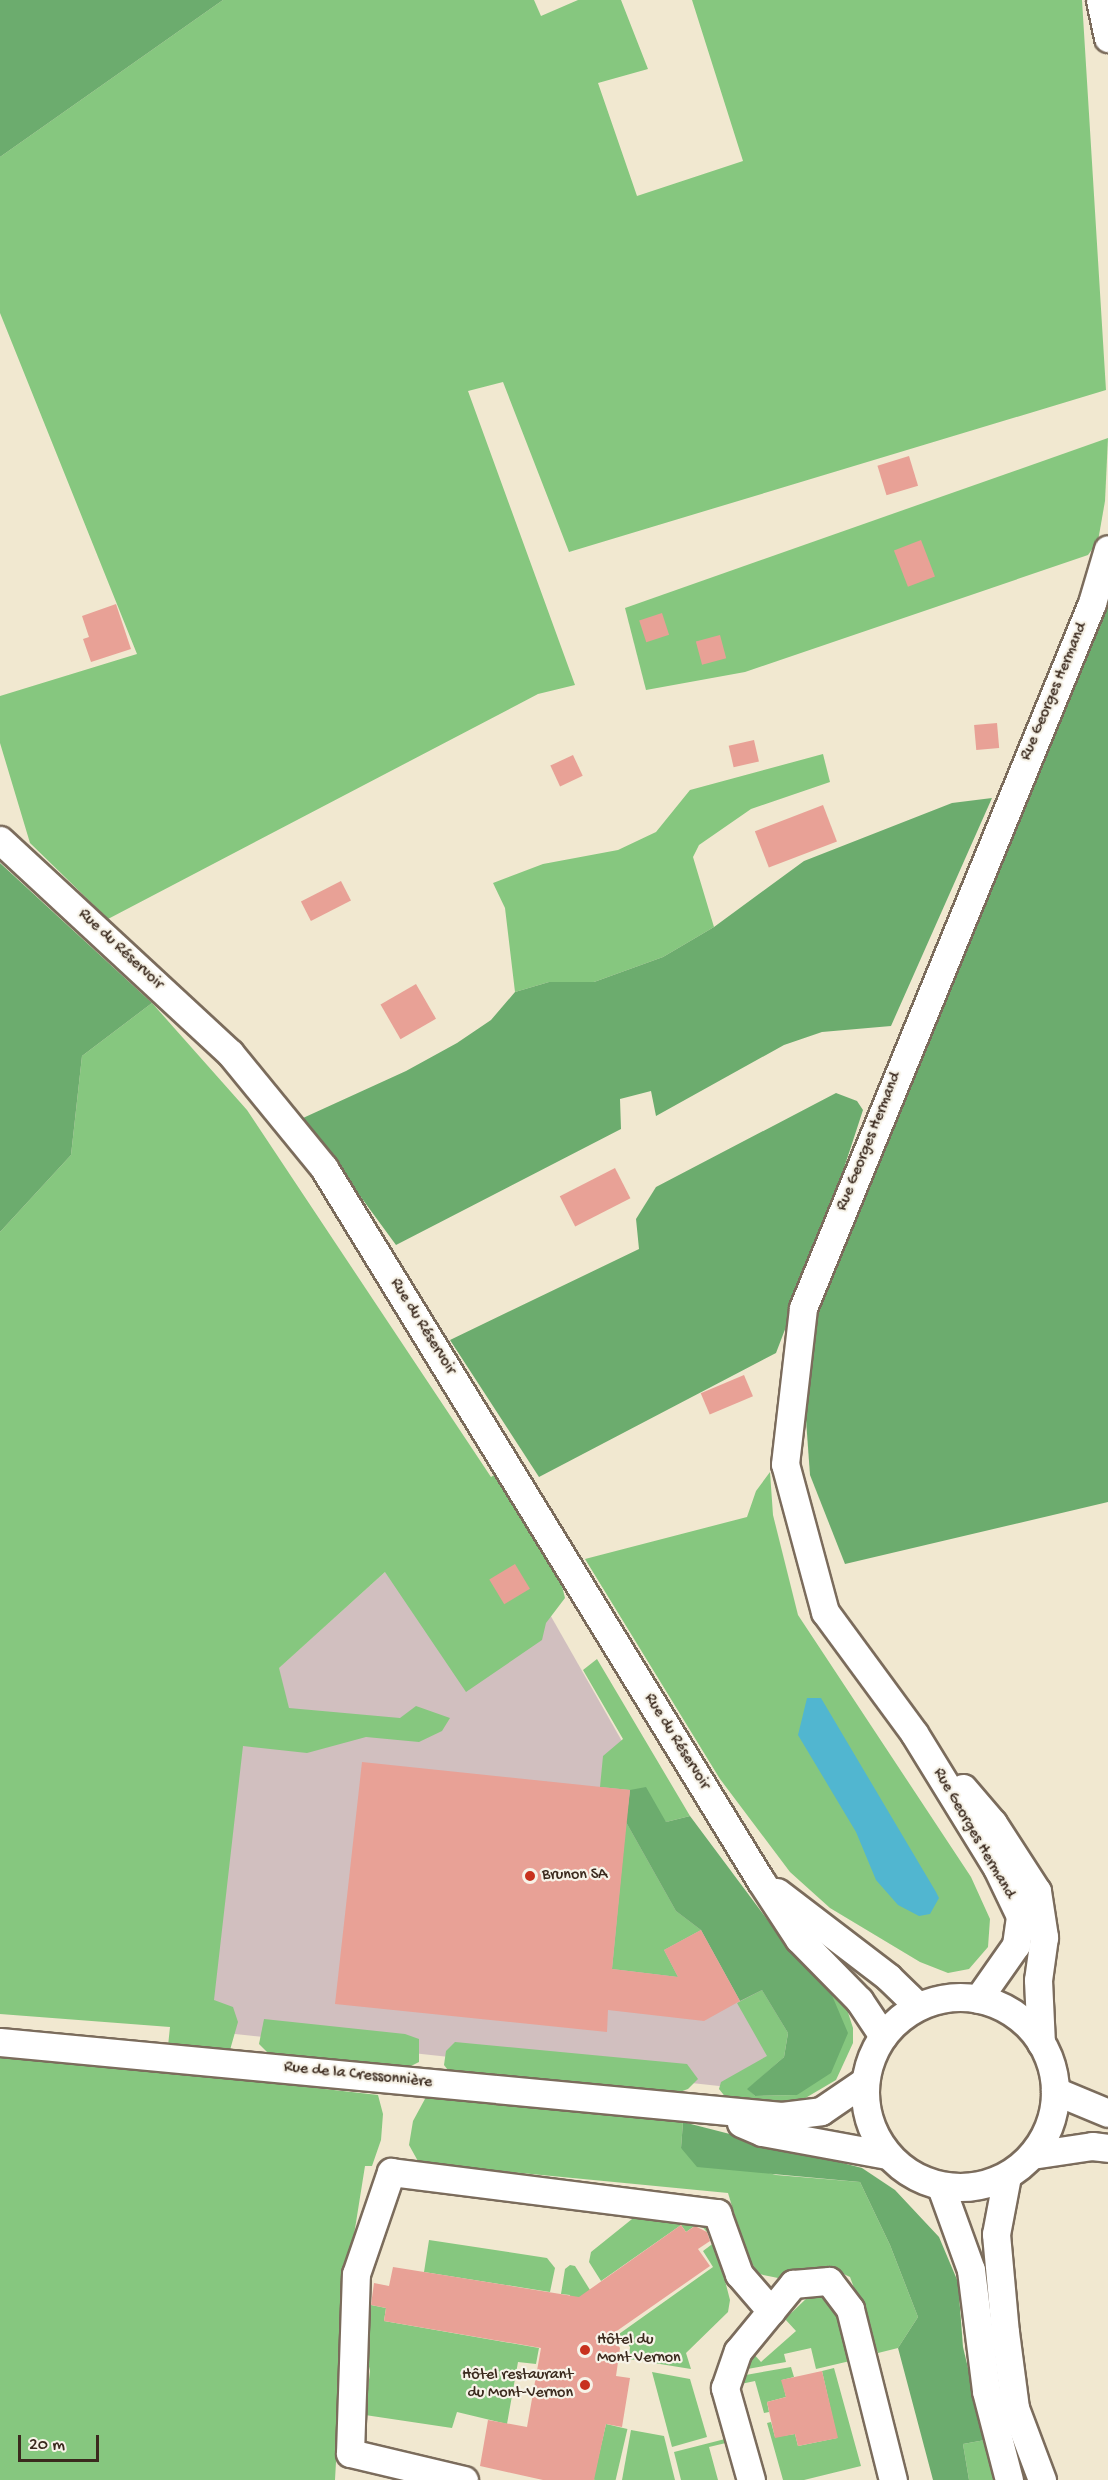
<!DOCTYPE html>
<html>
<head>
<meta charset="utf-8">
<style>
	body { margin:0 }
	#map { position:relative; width:1108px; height:2480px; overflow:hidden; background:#f1e8d0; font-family:"Gochi Hand",sans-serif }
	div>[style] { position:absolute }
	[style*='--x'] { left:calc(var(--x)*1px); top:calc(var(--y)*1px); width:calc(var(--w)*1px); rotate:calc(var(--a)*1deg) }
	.industrial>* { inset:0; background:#d1bfbf }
	.green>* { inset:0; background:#86c77f; transform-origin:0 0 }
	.forest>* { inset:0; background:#6cac6e }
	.water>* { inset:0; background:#51b6d0 }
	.building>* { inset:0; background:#e8a196; transform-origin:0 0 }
	.roads { filter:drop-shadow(2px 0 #7b6c5c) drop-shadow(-2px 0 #7b6c5c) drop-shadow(0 2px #7b6c5c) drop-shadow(0 -2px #7b6c5c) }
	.minor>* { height:27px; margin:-13.5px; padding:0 13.5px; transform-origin:13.5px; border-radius:13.5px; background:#fff }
	.minor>.ring { margin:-13.5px; padding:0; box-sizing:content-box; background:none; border:27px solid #fff; border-radius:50% }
	.dots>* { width:16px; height:16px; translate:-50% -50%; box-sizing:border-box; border:3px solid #f7f3e8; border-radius:50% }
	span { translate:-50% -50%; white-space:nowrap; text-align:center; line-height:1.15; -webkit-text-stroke:4.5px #f7f3e8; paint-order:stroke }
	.street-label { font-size:16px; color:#3b2a1e }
	.poi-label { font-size:16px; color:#3b2a1e }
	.left { translate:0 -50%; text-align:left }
	.right { translate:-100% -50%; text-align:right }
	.scale { position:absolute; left:18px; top:2435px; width:81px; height:27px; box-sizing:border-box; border:3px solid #3b2a1e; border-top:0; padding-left:8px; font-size:18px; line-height:21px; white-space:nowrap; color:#3b2a1e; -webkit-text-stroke:4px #f7f3e8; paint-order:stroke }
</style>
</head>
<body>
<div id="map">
	<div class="industrial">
		<i style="clip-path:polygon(478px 1488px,788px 2033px,747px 2089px,170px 2027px,201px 1738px)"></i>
	</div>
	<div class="green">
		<i style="clip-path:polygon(223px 0,534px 0,541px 16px,578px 0,621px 0,648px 69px,598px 83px,637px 196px,743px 161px,692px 0,1082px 0,1106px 390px,569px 552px,503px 382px,468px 391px,575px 685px,538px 694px,108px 919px,30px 843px,0 743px,0 696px,137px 654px,0 313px,0 157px)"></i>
		<i style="clip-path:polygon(1108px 438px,1105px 501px,1098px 541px,1088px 555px,745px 672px,646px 690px,625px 608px)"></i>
		<i style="clip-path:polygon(823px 754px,830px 782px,751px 809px,699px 845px,693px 857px,714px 927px,663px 957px,594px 982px,549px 982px,515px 992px,505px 908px,493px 883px,543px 864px,618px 850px,656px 832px,690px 790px)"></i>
		<i style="clip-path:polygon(152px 1003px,247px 1110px,491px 1477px,500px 1471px,558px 1570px,565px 1598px,546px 1623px,542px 1640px,466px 1692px,385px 1572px,279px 1668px,289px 1708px,400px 1718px,416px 1706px,450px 1718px,442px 1731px,419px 1742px,366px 1737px,307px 1753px,243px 1746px,214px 2000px,233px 2007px,238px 2022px,230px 2050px,168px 2046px,170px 2027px,0 2014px,0 1232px,71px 1155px,82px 1056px)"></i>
		<i style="clip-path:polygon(770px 1472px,773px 1515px,798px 1615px,971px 1877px,990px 1919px,988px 1947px,969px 1969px,948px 1973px,920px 1962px,830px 1908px,790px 1872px,720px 1779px,585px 1559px,747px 1517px,756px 1491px)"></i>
		<i style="clip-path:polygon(597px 1659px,690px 1816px,666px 1822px,630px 1790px,600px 1787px,603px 1756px,623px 1739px,583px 1670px)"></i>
		<i style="clip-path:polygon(626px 1822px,676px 1911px,701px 1930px,664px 1950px,678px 1977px,612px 1969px)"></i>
		<i style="clip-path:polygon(828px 1986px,845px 2003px,853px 2028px,853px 2043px,836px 2080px,802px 2100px,783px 2104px,727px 2099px,719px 2089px,721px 2082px,767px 2056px,737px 2003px,762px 1990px,788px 2033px,784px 2057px,748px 2089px,755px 2096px,797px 2095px)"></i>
		<i style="clip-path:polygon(264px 2019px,405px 2034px,419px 2039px,419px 2062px,401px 2071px,269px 2054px,259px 2044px)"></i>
		<i style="clip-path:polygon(455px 2042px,687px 2064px,698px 2079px,688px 2089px,674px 2094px,451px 2074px,444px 2065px,446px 2051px)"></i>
		<i style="clip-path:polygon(0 2052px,378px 2095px,383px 2114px,381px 2140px,372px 2166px,365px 2166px,346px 2285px,335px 2480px,0 2480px)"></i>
		<i style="clip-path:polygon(426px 2097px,683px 2122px,681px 2148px,776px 2175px,860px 2182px,890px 2245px,918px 2317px,898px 2348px,878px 2353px,850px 2277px,831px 2268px,810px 2267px,778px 2278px,759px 2274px,747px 2256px,728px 2193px,419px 2163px,409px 2145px,413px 2121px)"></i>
		<i style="clip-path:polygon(647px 2207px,707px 2218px,713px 2239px,699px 2223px,686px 2232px,681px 2225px,601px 2281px,589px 2262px,591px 2252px)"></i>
		<i style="clip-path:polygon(429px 2240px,547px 2258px,555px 2268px,550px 2292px,424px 2272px)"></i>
		<i style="clip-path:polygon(715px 2242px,730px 2300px,728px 2312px,686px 2353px,691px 2369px,629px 2359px,630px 2347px,619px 2334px,713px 2267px,703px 2251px)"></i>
		<i style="clip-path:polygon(570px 2265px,575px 2266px,590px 2290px,568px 2307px,570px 2295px,561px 2294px,565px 2269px)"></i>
		<i style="clip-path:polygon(819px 2295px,836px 2303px,850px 2361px,816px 2369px,811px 2348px,784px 2354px,786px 2362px,742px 2370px,750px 2350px,761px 2362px,796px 2331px,785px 2319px,809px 2296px)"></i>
		<i style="clip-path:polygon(366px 2304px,386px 2308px,384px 2321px,539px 2348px,536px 2364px,518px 2362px,507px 2424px,457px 2412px,452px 2428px,365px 2415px,370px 2371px,362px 2336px)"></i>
		<i style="clip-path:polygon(791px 2367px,794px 2377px,782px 2380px,786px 2397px,767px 2402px,769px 2412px,764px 2413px,755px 2381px,736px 2385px,740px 2376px)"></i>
		<i style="clip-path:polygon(834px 2368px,861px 2466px,804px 2480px,783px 2480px,767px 2423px,771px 2422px,775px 2437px,795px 2434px,798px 2446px,837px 2438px,822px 2371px)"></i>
		<i style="clip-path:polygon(652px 2372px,690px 2379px,707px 2437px,672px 2447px)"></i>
		<i style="left:606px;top:2424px;width:22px;height:57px;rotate:13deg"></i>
		<i style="clip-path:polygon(631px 2430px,664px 2436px,675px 2480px,622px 2480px)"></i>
		<i style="clip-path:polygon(729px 2438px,730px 2442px,709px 2447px,718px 2480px,681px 2480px,674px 2452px)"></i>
		<i style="clip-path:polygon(985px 2440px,998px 2480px,969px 2480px,963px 2444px)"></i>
	</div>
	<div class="forest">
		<i style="clip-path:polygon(0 0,223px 0,0 157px)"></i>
		<i style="clip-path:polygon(1108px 588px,1108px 1502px,845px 1564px,810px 1475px,805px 1406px,809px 1330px,827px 1273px)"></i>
		<i style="clip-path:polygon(992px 798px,891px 1026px,822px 1032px,784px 1045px,656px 1116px,651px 1091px,620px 1099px,621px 1129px,396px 1245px,303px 1118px,406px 1071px,457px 1043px,491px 1020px,515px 992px,549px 982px,594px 982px,663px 957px,714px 927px,804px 861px,952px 803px)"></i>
		<i style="clip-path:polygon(0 863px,152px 1003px,82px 1056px,71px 1155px,0 1232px)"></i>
		<i style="clip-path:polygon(836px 1093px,857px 1101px,863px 1110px,828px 1217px,776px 1353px,539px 1477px,450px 1340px,639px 1249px,636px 1219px,656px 1187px)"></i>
		<i style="clip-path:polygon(646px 1787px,666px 1822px,690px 1816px,793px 1954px,828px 1986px,848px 2033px,831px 2073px,797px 2095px,755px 2096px,747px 2089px,784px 2057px,788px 2033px,762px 1990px,740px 2001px,701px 1930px,676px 1911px,626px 1822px,630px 1790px)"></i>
		<i style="clip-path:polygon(683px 2122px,862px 2168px,895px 2190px,939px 2237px,958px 2282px,963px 2347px,985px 2440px,963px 2444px,969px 2480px,933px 2480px,898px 2348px,918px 2317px,890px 2245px,860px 2182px,697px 2167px,681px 2148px)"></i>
	</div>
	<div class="water">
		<i style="clip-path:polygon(807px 1698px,821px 1698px,936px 1892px,939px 1898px,930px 1914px,919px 1916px,898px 1905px,876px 1880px,856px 1832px,798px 1735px)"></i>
	</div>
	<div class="building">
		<i style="left:909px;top:456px;width:31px;height:33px;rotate:73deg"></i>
		<i style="left:921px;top:540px;width:39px;height:29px;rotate:69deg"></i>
		<i style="clip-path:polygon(116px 604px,131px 649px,91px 662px,83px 639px,89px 637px,82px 616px)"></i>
		<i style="left:662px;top:613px;width:23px;height:24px;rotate:72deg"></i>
		<i style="left:720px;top:635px;width:24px;height:25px;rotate:75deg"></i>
		<i style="left:997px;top:723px;width:25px;height:23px;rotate:85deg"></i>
		<i style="left:754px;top:740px;width:22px;height:26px;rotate:77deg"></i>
		<i style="left:573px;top:755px;width:23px;height:25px;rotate:65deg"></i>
		<i style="left:823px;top:805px;width:39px;height:73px;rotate:69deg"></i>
		<i style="left:341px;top:881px;width:22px;height:45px;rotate:63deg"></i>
		<i style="left:416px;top:984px;width:40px;height:41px;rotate:60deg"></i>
		<i style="left:615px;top:1168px;width:34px;height:62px;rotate:63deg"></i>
		<i style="left:744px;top:1375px;width:23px;height:47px;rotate:67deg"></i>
		<i style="left:515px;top:1564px;width:29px;height:30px;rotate:59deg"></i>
		<i style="clip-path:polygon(362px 1762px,630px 1790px,612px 1969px,678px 1977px,664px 1950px,701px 1930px,740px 2001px,704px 2021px,608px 2010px,607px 2032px,335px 2004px)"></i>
		<i style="clip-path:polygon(681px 2225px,686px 2232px,695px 2226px,707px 2232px,710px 2241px,698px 2249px,710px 2266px,611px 2335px,620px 2348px,616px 2376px,630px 2378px,622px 2427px,606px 2424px,594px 2480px,543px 2480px,480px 2466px,488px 2420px,527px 2427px,541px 2348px,384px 2321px,386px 2308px,371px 2305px,374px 2283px,389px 2286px,393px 2267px,579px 2297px)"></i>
		<i style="clip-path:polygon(822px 2371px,838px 2438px,798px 2446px,795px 2434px,775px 2438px,767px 2402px,786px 2397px,781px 2380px)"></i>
	</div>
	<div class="roads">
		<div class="minor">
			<i style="--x:1100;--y:0;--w:39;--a:78"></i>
			<i style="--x:0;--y:840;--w:313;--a:42.8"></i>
			<i style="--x:230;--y:1053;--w:149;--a:50.7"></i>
			<i style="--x:324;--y:1168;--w:836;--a:58.5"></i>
			<i style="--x:761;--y:1881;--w:69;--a:56.8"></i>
			<i style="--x:799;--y:1939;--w:86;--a:45.5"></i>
			<i style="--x:859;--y:2000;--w:43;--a:56.3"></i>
			<i style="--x:963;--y:1788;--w:46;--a:49.4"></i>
			<i style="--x:993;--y:1823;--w:81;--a:57.1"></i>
			<i style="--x:1037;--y:1891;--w:47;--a:81.3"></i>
			<i style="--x:1044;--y:1937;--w:43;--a:97.9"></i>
			<i style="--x:1038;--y:1980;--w:63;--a:87.3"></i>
			<i style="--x:777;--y:1892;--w:140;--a:37.4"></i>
			<i style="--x:888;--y:1977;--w:42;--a:44"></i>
			<i class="ring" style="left:865px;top:1997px;width:163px;height:163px"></i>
			<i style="--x:978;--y:1999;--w:66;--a:-54.9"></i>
			<i style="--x:1016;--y:1945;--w:29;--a:-82"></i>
			<i style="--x:1020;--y:1916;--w:53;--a:-115.6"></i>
			<i style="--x:997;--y:1868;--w:158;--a:-121.6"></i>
			<i style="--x:914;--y:1733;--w:150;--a:-126.3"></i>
			<i style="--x:825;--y:1612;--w:153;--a:-105.1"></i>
			<i style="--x:785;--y:1464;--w:157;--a:-83.4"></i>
			<i style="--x:803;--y:1308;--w:762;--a:-67.71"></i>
			<i style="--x:1092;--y:603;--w:56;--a:-73.5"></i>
			<i style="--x:0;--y:2042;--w:785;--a:5.41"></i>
			<i style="--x:782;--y:2116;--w:39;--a:-7"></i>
			<i style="--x:821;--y:2111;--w:53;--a:-34.3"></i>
			<i style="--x:1055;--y:2091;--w:57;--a:22.5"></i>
			<i style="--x:741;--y:2123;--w:23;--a:23"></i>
			<i style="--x:762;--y:2132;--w:127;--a:10.4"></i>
			<i style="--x:1032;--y:2155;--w:61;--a:-8.5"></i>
			<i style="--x:1092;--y:2146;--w:16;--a:7"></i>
			<i style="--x:1007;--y:2176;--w:59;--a:100.7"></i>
			<i style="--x:996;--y:2234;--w:98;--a:84.8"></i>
			<i style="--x:1005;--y:2332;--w:77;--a:82.5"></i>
			<i style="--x:1015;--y:2408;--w:77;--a:69.4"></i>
			<i style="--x:941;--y:2187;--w:88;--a:70.1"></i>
			<i style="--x:971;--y:2270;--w:122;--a:82.9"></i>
			<i style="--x:986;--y:2391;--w:92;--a:75.5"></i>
			<i style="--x:464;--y:2480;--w:117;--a:-166.7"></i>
			<i style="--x:350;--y:2453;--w:179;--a:-88.1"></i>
			<i style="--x:356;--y:2274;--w:108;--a:-71.1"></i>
			<i style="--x:391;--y:2172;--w:329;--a:7.2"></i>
			<i style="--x:717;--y:2213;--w:65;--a:70.2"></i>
			<i style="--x:739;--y:2274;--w:49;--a:49.1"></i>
			<i style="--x:751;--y:2480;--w:96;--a:-105.8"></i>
			<i style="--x:725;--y:2388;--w:39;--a:-71"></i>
			<i style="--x:738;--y:2351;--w:87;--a:-50.6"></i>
			<i style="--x:793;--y:2284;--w:36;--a:-5"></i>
			<i style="--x:829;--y:2281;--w:35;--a:53"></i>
			<i style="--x:850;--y:2309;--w:176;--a:75.9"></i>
		</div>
	</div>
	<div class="dots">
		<i style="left:530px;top:1876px;background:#c8321e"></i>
		<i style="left:585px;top:2350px;background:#c8321e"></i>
		<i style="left:585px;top:2385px;background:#c8321e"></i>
	</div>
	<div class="street-label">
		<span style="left:1055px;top:692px;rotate:-67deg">Rue Georges Hermand</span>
		<span style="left:120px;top:950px;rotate:43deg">Rue du Réservoir</span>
		<span style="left:870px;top:1142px;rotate:-68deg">Rue Georges Hermand</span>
		<span style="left:422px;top:1327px;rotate:58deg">Rue du Réservoir</span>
		<span style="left:676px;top:1742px;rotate:58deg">Rue du Réservoir</span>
		<span style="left:973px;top:1834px;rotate:60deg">Rue Georges Hermand</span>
		<span style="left:358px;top:2076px;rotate:6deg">Rue de la Cressonnière</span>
	</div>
	<div class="poi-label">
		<span class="left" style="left:542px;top:1876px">Brunon SA</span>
		<span class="left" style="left:597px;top:2350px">Hôtel du<br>Mont Vernon</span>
		<span class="right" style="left:573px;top:2385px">Hôtel restaurant<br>du Mont-Vernon</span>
	</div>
	<div class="scale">20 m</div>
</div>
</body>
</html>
